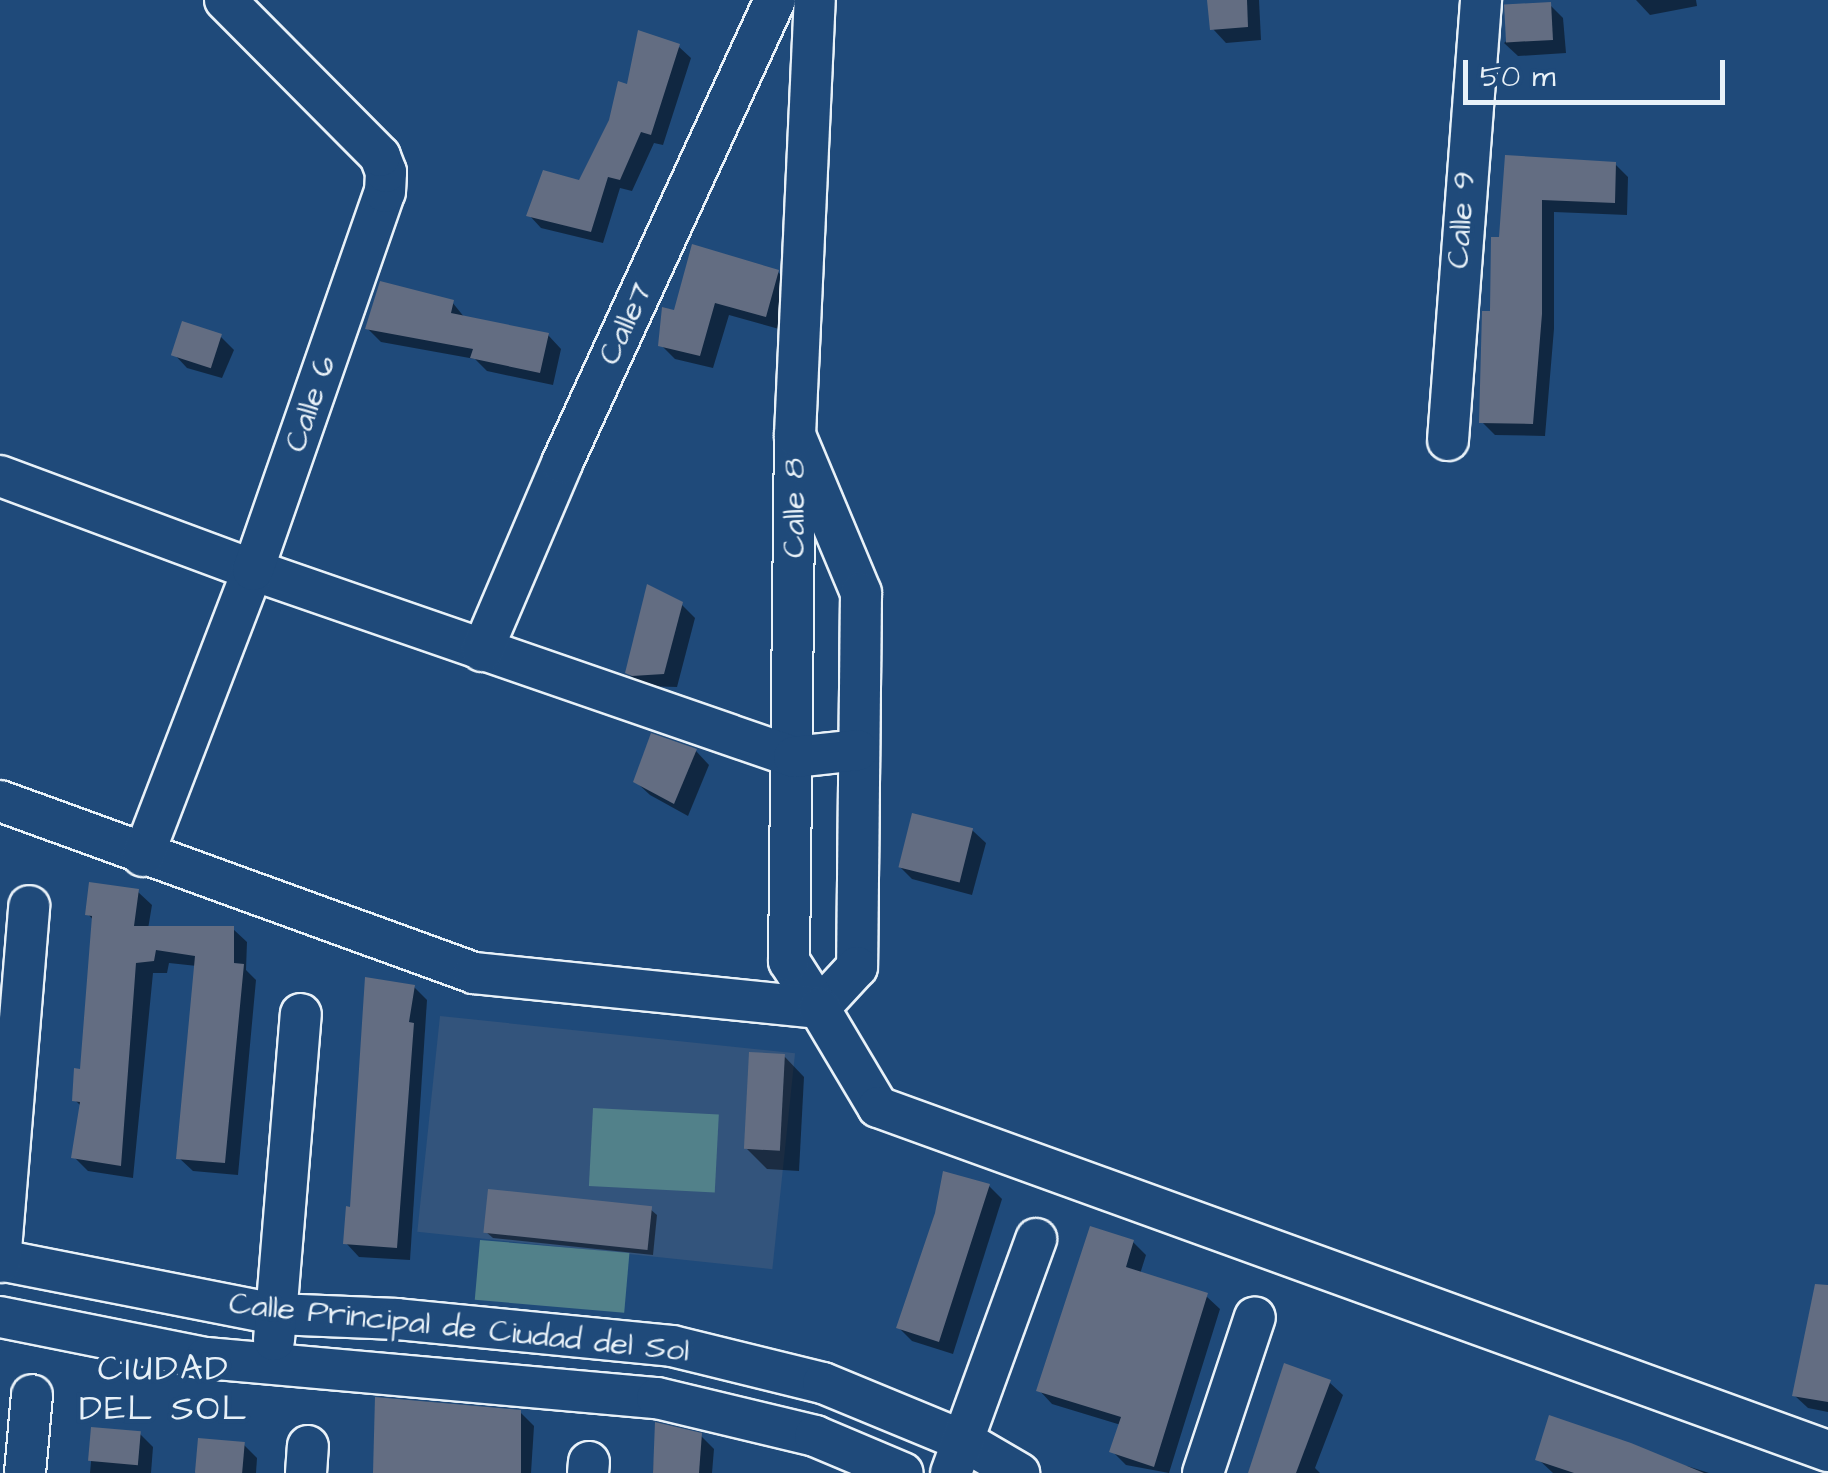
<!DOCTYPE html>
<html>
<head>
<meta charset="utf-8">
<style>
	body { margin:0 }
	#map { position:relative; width:1828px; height:1473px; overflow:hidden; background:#1f4a7a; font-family:"Architects Daughter",sans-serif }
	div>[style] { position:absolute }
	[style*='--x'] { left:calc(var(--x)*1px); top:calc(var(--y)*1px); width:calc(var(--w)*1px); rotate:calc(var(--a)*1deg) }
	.built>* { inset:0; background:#33547c; transform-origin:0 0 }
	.green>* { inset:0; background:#52818a; transform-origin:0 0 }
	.shadow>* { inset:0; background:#0007 }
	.building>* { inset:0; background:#636d82; transform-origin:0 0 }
	.roads { filter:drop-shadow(2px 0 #e8f1f8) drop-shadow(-2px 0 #e8f1f8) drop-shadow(0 2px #e8f1f8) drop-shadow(0 -2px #e8f1f8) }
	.minor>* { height:40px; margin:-20px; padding:0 20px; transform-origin:20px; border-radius:20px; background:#1f4a7a }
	span { translate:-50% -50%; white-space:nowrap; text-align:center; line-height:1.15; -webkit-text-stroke:9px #1f4a7a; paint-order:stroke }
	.street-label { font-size:32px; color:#e8f1f8 }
	.neighbourhood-label { font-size:35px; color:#e8f1f8; letter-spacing:2.5px }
	.scale { position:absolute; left:1463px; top:60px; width:262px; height:45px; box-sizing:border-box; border:5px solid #e8f1f8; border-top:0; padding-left:12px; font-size:30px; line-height:35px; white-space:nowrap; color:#e8f1f8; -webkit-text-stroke:8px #1f4a7a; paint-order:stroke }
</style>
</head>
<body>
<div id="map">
	<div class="built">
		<i style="left:440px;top:1016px;width:357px;height:217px;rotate:6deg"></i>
	</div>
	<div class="green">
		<i style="left:593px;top:1108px;width:126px;height:78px;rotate:3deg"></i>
		<i style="left:480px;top:1240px;width:150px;height:60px;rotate:5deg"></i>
	</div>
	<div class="shadow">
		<i style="clip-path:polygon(1210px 0,1259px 0,1261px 40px,1226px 43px,1213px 29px)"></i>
		<i style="clip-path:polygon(1696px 0,1697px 6px,1650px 15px,1636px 0)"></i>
		<i style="clip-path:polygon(1550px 5px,1563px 18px,1566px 53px,1518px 56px,1504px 43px)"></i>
		<i style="clip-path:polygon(678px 46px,691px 58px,663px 145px,654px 143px,632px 191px,620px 188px,603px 243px,541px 228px,529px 215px,581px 183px,628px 87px)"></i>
		<i style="clip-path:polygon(1508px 158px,1615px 164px,1628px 177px,1627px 215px,1554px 212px,1554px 329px,1545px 436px,1495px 435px,1482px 422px)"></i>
		<i style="clip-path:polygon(778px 272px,791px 285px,779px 329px,729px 315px,713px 368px,675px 359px,661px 345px,676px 313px)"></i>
		<i style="clip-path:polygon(452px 302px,465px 318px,548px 335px,561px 349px,553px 385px,487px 371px,475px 359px,381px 342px,368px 329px)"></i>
		<i style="clip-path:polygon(220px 336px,234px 350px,222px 378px,187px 368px,174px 354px)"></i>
		<i style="clip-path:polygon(681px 604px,695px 618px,677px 687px,641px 686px,628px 673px)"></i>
		<i style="clip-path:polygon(696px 751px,709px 765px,688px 816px,650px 795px,636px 782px)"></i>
		<i style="clip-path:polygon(972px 830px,986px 843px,972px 895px,912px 879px,899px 866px)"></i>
		<i style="clip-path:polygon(138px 892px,152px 905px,148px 929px,233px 929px,247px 942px,246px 970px,256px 980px,238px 1175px,193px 1171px,179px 1158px,197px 966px,169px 963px,167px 973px,153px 973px,133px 1178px,88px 1171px,74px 1157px,82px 1107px,75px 1100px,82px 1071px,94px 921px,88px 914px)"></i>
		<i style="clip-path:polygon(414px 987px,427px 1000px,410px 1260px,359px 1257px,346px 1243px,352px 1210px)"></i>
		<i style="clip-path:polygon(784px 1056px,804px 1077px,799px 1171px,767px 1169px,746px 1148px)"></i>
		<i style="clip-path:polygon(989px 1186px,1002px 1199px,953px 1354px,912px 1341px,899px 1328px)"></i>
		<i style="clip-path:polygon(650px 1209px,657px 1215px,653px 1255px,493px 1238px,486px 1232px)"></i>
		<i style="clip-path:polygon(1133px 1242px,1146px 1255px,1140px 1274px,1206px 1296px,1220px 1309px,1169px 1473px,1126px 1465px,1112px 1451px,1121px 1425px,1052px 1404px,1039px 1390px)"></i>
		<i style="clip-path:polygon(1828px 1326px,1828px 1412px,1808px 1408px,1794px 1395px)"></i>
		<i style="clip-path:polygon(1329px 1382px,1343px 1395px,1315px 1468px,1320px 1473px,1251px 1473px)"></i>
		<i style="clip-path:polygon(520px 1412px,534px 1426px,531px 1473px,375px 1473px)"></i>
		<i style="clip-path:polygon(657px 1425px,700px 1435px,714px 1449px,712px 1473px,653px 1473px)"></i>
		<i style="clip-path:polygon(94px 1429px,140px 1434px,153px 1447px,151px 1473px,90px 1473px)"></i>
		<i style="clip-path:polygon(244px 1445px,257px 1458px,256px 1473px,196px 1473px)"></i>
		<i style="clip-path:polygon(1538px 1459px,1687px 1466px,1709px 1473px,1553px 1473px)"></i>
	</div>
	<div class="building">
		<i style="clip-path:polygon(1207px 0,1247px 0,1248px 27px,1210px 30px)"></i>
		<i style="left:1551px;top:2px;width:38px;height:47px;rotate:87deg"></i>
		<i style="clip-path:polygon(638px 30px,680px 44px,651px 135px,641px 132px,620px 180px,608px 177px,591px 232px,526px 216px,543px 170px,579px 180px,609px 120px,618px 81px,627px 84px)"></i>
		<i style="clip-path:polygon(1505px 155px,1616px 162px,1615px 203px,1542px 200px,1542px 314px,1533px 424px,1479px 423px,1482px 311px,1490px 311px,1491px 237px,1499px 237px)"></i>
		<i style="clip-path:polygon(692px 244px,779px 270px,766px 317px,715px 303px,700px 356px,658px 346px,662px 307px,674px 310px)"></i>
		<i style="clip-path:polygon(380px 281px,454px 300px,451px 313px,549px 333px,540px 373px,470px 358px,473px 349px,365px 329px)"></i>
		<i style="left:182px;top:321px;width:42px;height:36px;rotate:18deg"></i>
		<i style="clip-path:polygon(647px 584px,683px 602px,664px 674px,632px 676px,625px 673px)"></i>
		<i style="clip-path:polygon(651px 733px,697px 749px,674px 804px,633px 782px)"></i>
		<i style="left:912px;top:813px;width:63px;height:56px;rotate:14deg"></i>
		<i style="clip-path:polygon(89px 882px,139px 889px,134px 926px,234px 926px,234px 963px,244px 964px,225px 1163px,176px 1159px,195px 956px,156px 950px,154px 961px,136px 963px,121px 1166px,71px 1158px,80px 1102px,72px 1101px,74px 1068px,80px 1069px,92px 916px,85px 915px)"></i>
		<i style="clip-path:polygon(365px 977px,415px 985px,409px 1022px,414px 1023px,397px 1248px,343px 1244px,346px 1206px,350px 1207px)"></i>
		<i style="left:749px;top:1052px;width:36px;height:97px;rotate:3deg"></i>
		<i style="clip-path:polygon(943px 1171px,990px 1184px,939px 1342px,896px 1328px,935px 1213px)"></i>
		<i style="left:488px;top:1189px;width:165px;height:44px;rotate:6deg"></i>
		<i style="clip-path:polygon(1090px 1226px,1134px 1240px,1126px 1267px,1208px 1293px,1154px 1467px,1109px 1452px,1121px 1417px,1036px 1391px)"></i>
		<i style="clip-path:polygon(1815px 1284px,1828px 1285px,1828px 1402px,1792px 1396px)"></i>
		<i style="clip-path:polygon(1284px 1363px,1331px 1380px,1296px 1473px,1248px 1473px)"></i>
		<i style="clip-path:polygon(375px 1397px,521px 1410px,521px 1473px,373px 1473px)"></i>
		<i style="clip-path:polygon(1549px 1415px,1631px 1443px,1704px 1473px,1574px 1473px,1535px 1460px)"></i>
		<i style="clip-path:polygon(655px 1422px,702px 1433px,699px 1473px,653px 1473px)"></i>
		<i style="left:91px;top:1427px;width:50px;height:34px;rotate:5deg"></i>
		<i style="left:198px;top:1438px;width:47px;height:35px;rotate:5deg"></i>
	</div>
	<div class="roads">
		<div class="minor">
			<i style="--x:795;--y:435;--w:171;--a:67.3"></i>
			<i style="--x:861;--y:593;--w:374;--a:90.6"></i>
			<i style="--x:857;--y:967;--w:56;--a:132.8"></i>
			<i style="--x:819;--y:1008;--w:56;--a:-122.6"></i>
			<i style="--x:789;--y:961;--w:526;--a:-89.35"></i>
			<i style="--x:795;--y:435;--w:435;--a:-87.4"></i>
			<i style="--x:1448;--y:440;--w:441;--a:-85.7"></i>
			<i style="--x:0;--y:476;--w:270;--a:20.4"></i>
			<i style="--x:253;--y:570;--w:572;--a:19.07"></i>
			<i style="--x:794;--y:757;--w:64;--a:-6.2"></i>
			<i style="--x:482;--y:651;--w:204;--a:-66.9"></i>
			<i style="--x:562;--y:463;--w:510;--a:-65.3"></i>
			<i style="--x:0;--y:801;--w:504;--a:19.94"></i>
			<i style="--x:474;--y:973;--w:347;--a:5.8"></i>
			<i style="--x:819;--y:1008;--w:115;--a:59.2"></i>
			<i style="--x:878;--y:1107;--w:1010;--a:19.91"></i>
			<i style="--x:143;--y:856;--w:306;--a:-69"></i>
			<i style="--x:253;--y:570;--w:400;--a:-70.8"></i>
			<i style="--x:385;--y:192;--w:20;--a:-87"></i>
			<i style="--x:386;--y:172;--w:17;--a:-111"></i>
			<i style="--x:380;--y:156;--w:220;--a:-134.8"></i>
			<i style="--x:0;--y:1260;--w:281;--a:11.1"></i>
			<i style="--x:276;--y:1314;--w:121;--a:2.4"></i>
			<i style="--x:397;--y:1319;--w:276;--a:5.6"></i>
			<i style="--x:672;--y:1346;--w:155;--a:13.8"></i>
			<i style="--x:823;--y:1383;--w:152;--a:22.4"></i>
			<i style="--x:964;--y:1441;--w:64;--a:30.2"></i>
			<i style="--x:0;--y:1262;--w:357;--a:-85.3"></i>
			<i style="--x:0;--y:1317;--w:210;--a:11.3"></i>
			<i style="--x:206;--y:1358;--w:453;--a:5.1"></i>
			<i style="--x:657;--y:1398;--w:163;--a:13.5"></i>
			<i style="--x:815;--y:1436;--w:95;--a:22.8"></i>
			<i style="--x:274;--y:1340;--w:327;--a:-85.3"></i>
			<i style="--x:25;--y:1473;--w:78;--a:-84.9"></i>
			<i style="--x:306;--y:1473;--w:27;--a:-86"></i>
			<i style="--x:588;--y:1473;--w:11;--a:-85"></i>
			<i style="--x:951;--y:1473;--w:249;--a:-70"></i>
			<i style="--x:1203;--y:1473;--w:164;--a:-71.6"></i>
		</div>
	</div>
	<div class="street-label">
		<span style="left:1462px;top:220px;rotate:-86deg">Calle 9</span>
		<span style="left:626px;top:324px;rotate:-65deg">Calle7</span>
		<span style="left:311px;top:404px;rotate:-71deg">Calle 6</span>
		<span style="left:795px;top:508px;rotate:-90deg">Calle 8</span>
		<span style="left:459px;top:1328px;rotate:6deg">Calle Principal de Ciudad del Sol</span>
	</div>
	<div class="neighbourhood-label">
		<span style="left:164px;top:1389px">CIUDAD<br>DEL SOL</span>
	</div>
	<div class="scale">50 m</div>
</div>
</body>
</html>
